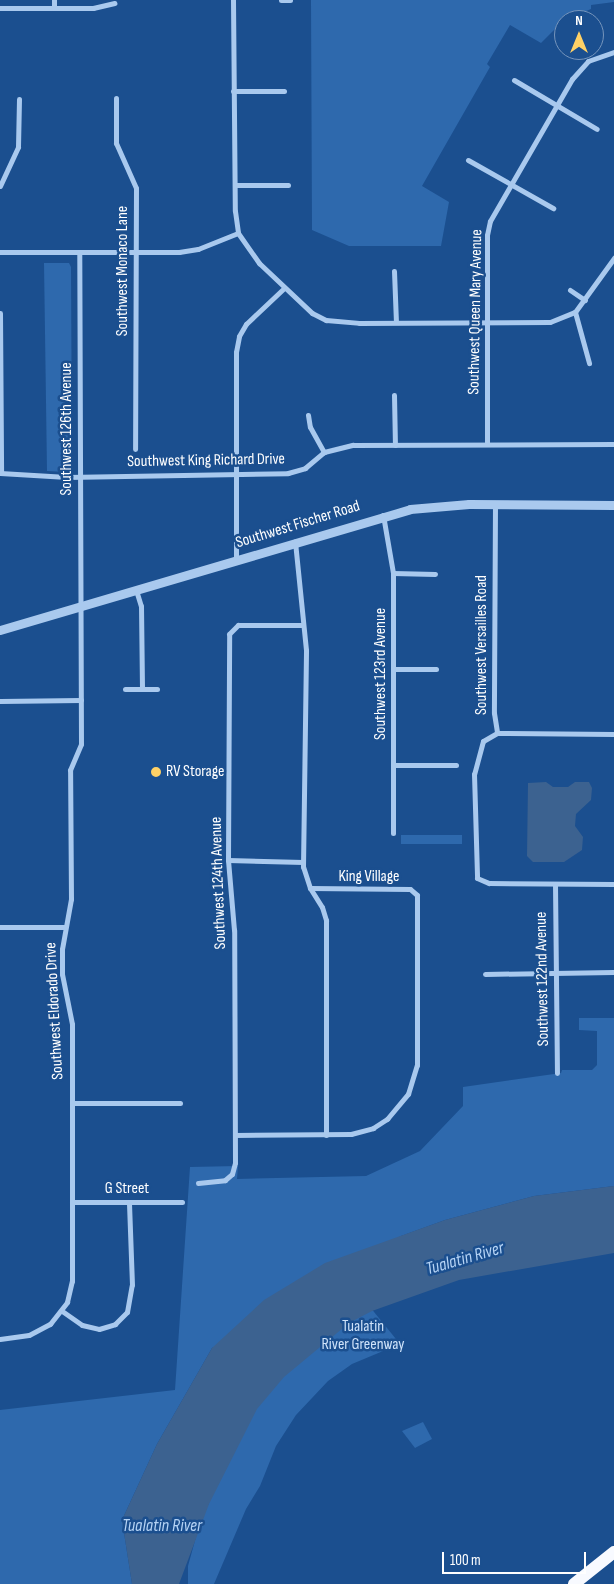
<!DOCTYPE html>
<html>
<head>
<meta charset="utf-8">
<style>
	body { margin:0 }
	#map { position:relative; width:614px; height:1584px; overflow:hidden; background:#1b4f8f; font-family:"Sofia Sans Condensed",sans-serif }
	div>[style] { position:absolute }
	[style*='--x'] { left:calc(var(--x)*1px); top:calc(var(--y)*1px); width:calc(var(--w)*1px); rotate:calc(var(--a)*1deg) }
	.green>* { inset:0; background:#2e69ad; transform-origin:0 0 }
	.water>* { inset:0; background:#3c6290 }
	.minor>* { height:5px; margin:-2.5px; padding:0 2.5px; transform-origin:2.5px; border-radius:2.5px; background:#a9c9ee }
	.tertiary>* { height:9px; margin:-4.5px; padding:0 4.5px; transform-origin:4.5px; border-radius:4.5px; background:#a9c9ee }
	.trunk>* { height:12px; margin:-6px; padding:0 6px; transform-origin:6px; border-radius:6px; background:#f8faff }
	.dots>* { width:14px; height:14px; translate:-50% -50%; box-sizing:border-box; border:2px solid #1b4f8f; border-radius:50% }
	span { translate:-50% -50%; white-space:nowrap; text-align:center; line-height:1.15; -webkit-text-stroke:5px #1b4f8f; paint-order:stroke }
	.street-label { font-size:16px; color:#fff }
	.poi-label { font-size:16px; color:#fff }
	.left { translate:0 -50%; text-align:left }
	.park-label { font-size:16px; color:#cfe3fa }
	.water-label { font-size:18px; color:#b5d3f5; font-style:italic }
	.north { position:absolute; left:554px; top:10px; width:50px; height:50px; box-sizing:border-box; background:#1b4f8f; border:1px solid #7695bc; border-radius:50%; rotate:0deg; font-size:14px; font-weight:700; line-height:20px; text-align:center; color:#fff }
	.north::after { content:''; display:block; margin:auto; width:18px; height:22px; background:#ffd166; clip-path:polygon(50% 0,100% 100%,50% 72%,0 100%) }
	.scale { position:absolute; left:442px; top:1552px; width:144px; height:22px; box-sizing:border-box; border:2px solid #fff; border-top:0; padding-left:6px; font-size:15px; line-height:18px; white-space:nowrap; color:#fff; -webkit-text-stroke:4px #1b4f8f; paint-order:stroke }
</style>
</head>
<body>
<div id="map">
	<div class="green">
		<i style="clip-path:polygon(311px 0,614px 0,614px 2px,591px 5px,591px 9px,564px 20px,541px 43px,510px 25px,487px 64px,490px 67px,422px 186px,449px 202px,441px 246px,349px 246px,312px 230px)"></i>
		<i style="clip-path:polygon(44px 263px,69px 263px,71px 267px,72px 468px,66px 472px,47px 471px)"></i>
		<i style="left:401px;top:835px;width:61px;height:9px"></i>
		<i style="clip-path:polygon(579px 1018px,614px 1018px,614px 1186px,534px 1196px,445px 1220px,401px 1236px,212px 1348px,157px 1444px,122px 1520px,132px 1584px,0 1584px,0 1410px,175px 1390px,190px 1167px,238px 1166px,237px 1179px,366px 1176px,420px 1151px,463px 1106px,463px 1087px,561px 1073px,562px 1070px,592px 1070px,597px 1065px,597px 1031px,579px 1030px)"></i>
		<i style="clip-path:polygon(370px 1307px,400px 1344px,352px 1364px,328px 1381px,296px 1415px,276px 1446px,260px 1486px,246px 1509px,214px 1584px,188px 1584px,188px 1566px,199px 1526px,239px 1433px,281px 1374px)"></i>
		<i style="clip-path:polygon(423px 1422px,432px 1439px,415px 1448px,402px 1431px)"></i>
	</div>
	<div class="water">
		<i style="clip-path:polygon(546px 782px,553px 787px,568px 787px,575px 782px,589px 782px,592px 788px,591px 800px,576px 814px,575px 826px,583px 837px,582px 850px,564px 862px,533px 862px,527px 856px,528px 783px)"></i>
		<i style="clip-path:polygon(614px 1186px,614px 1253px,459px 1280px,372px 1311px,349px 1323px,284px 1377px,257px 1409px,209px 1504px,179px 1584px,132px 1584px,122px 1520px,157px 1444px,212px 1348px,264px 1300px,325px 1263px,445px 1220px,534px 1196px)"></i>
	</div>
	<div class="minor">
		<i style="--x:233;--y:0;--w:211;--a:89.5"></i>
		<i style="--x:235;--y:211;--w:22;--a:82"></i>
		<i style="--x:238;--y:233;--w:37;--a:55"></i>
		<i style="--x:259;--y:263;--w:73;--a:43.3"></i>
		<i style="--x:312;--y:313;--w:16;--a:27"></i>
		<i style="--x:326;--y:320;--w:33;--a:5"></i>
		<i style="--x:359;--y:323;--w:191;--a:-0.3"></i>
		<i style="--x:550;--y:322;--w:27;--a:-22"></i>
		<i style="--x:575;--y:312;--w:67;--a:-54.2"></i>
		<i style="--x:281;--y:0;--w:9;--a:0"></i>
		<i style="--x:0;--y:8;--w:93;--a:0"></i>
		<i style="--x:93;--y:8;--w:22;--a:-13"></i>
		<i style="--x:54;--y:8;--w:8;--a:-90"></i>
		<i style="--x:514;--y:80;--w:96;--a:30.6"></i>
		<i style="--x:233;--y:91;--w:51;--a:0"></i>
		<i style="--x:116;--y:98;--w:45;--a:90"></i>
		<i style="--x:116;--y:143;--w:49;--a:66"></i>
		<i style="--x:136;--y:188;--w:261;--a:90.2"></i>
		<i style="--x:468;--y:160;--w:98;--a:29.5"></i>
		<i style="--x:235;--y:185;--w:53;--a:0"></i>
		<i style="--x:0;--y:186;--w:43;--a:-65.2"></i>
		<i style="--x:18;--y:147;--w:48;--a:-88.8"></i>
		<i style="--x:0;--y:252;--w:179;--a:0"></i>
		<i style="--x:179;--y:252;--w:19;--a:-9"></i>
		<i style="--x:198;--y:249;--w:43;--a:-21.8"></i>
		<i style="--x:394;--y:271;--w:51;--a:87.8"></i>
		<i style="--x:570;--y:290;--w:18;--a:34"></i>
		<i style="--x:575;--y:312;--w:53;--a:74.6"></i>
		<i style="--x:0;--y:313;--w:160;--a:89.6"></i>
		<i style="--x:394;--y:395;--w:50;--a:88.9"></i>
		<i style="--x:308;--y:415;--w:12;--a:81"></i>
		<i style="--x:310;--y:427;--w:29;--a:61"></i>
		<i style="--x:487;--y:444;--w:209;--a:-90"></i>
		<i style="--x:487;--y:235;--w:14;--a:-78"></i>
		<i style="--x:490;--y:221;--w:164;--a:-60"></i>
		<i style="--x:572;--y:79;--w:24;--a:-48"></i>
		<i style="--x:588;--y:61;--w:28;--a:-19"></i>
		<i style="--x:0;--y:473;--w:67;--a:3.4"></i>
		<i style="--x:67;--y:477;--w:221;--a:-1"></i>
		<i style="--x:288;--y:473;--w:18;--a:-16"></i>
		<i style="--x:305;--y:468;--w:25;--a:-40"></i>
		<i style="--x:324;--y:452;--w:30;--a:-14"></i>
		<i style="--x:353;--y:445;--w:261;--a:-0.2"></i>
		<i style="--x:495;--y:504;--w:209;--a:90.3"></i>
		<i style="--x:494;--y:713;--w:20;--a:81"></i>
		<i style="--x:383;--y:515;--w:59;--a:80.2"></i>
		<i style="--x:393;--y:573;--w:260;--a:90"></i>
		<i style="--x:236;--y:559;--w:207;--a:-90"></i>
		<i style="--x:236;--y:352;--w:16;--a:-79"></i>
		<i style="--x:239;--y:336;--w:14;--a:-60"></i>
		<i style="--x:246;--y:324;--w:51;--a:-43.4"></i>
		<i style="--x:393;--y:573;--w:42;--a:1.4"></i>
		<i style="--x:136;--y:590;--w:17;--a:73"></i>
		<i style="--x:141;--y:606;--w:83;--a:89.3"></i>
		<i style="--x:142;--y:689;--w:15;--a:0"></i>
		<i style="--x:393;--y:669;--w:43;--a:0"></i>
		<i style="--x:125;--y:689;--w:17;--a:0"></i>
		<i style="--x:0;--y:701;--w:81;--a:-0.7"></i>
		<i style="--x:614;--y:734;--w:117;--a:-179.5"></i>
		<i style="--x:497;--y:733;--w:16;--a:150"></i>
		<i style="--x:483;--y:741;--w:34;--a:105"></i>
		<i style="--x:474;--y:774;--w:104;--a:88.3"></i>
		<i style="--x:477;--y:878;--w:13;--a:23"></i>
		<i style="--x:489;--y:883;--w:125;--a:0.5"></i>
		<i style="--x:393;--y:765;--w:63;--a:0"></i>
		<i style="--x:228;--y:860;--w:75;--a:1.5"></i>
		<i style="--x:555;--y:884;--w:189;--a:89.4"></i>
		<i style="--x:310;--y:888;--w:22;--a:58"></i>
		<i style="--x:322;--y:907;--w:14;--a:73"></i>
		<i style="--x:326;--y:920;--w:215;--a:90"></i>
		<i style="--x:0;--y:927;--w:64;--a:0"></i>
		<i style="--x:485;--y:974;--w:129;--a:-0.9"></i>
		<i style="--x:72;--y:1103;--w:108;--a:0"></i>
		<i style="--x:235;--y:1135;--w:116;--a:-0.5"></i>
		<i style="--x:351;--y:1134;--w:23;--a:-15"></i>
		<i style="--x:373;--y:1128;--w:17;--a:-33"></i>
		<i style="--x:387;--y:1119;--w:33;--a:-50"></i>
		<i style="--x:408;--y:1094;--w:30;--a:-73"></i>
		<i style="--x:417;--y:1065;--w:170;--a:-90"></i>
		<i style="--x:417;--y:895;--w:9;--a:-139"></i>
		<i style="--x:410;--y:889;--w:100;--a:-179.4"></i>
		<i style="--x:310;--y:888;--w:22;--a:-108"></i>
		<i style="--x:303;--y:867;--w:217;--a:-89.2"></i>
		<i style="--x:306;--y:650;--w:109;--a:-95.8"></i>
		<i style="--x:198;--y:1183;--w:27;--a:-6"></i>
		<i style="--x:225;--y:1180;--w:9;--a:-41"></i>
		<i style="--x:232;--y:1174;--w:11;--a:-75"></i>
		<i style="--x:235;--y:1163;--w:233;--a:-90.2"></i>
		<i style="--x:234;--y:930;--w:70;--a:-94.9"></i>
		<i style="--x:228;--y:860;--w:226;--a:-89.7"></i>
		<i style="--x:229;--y:634;--w:13;--a:-45"></i>
		<i style="--x:238;--y:625;--w:64;--a:0"></i>
		<i style="--x:72;--y:1202;--w:110;--a:0"></i>
		<i style="--x:62;--y:1311;--w:24;--a:35"></i>
		<i style="--x:82;--y:1325;--w:17;--a:13"></i>
		<i style="--x:99;--y:1329;--w:17;--a:-17"></i>
		<i style="--x:115;--y:1324;--w:17;--a:-45"></i>
		<i style="--x:127;--y:1312;--w:27;--a:-80"></i>
		<i style="--x:132;--y:1285;--w:83;--a:-92.1"></i>
		<i style="--x:0;--y:1339;--w:29;--a:-8"></i>
		<i style="--x:29;--y:1335;--w:24;--a:-28"></i>
		<i style="--x:50;--y:1324;--w:28;--a:-52"></i>
		<i style="--x:67;--y:1302;--w:22;--a:-77"></i>
		<i style="--x:72;--y:1281;--w:257;--a:-90"></i>
		<i style="--x:72;--y:1024;--w:51;--a:-101.3"></i>
		<i style="--x:62;--y:974;--w:25;--a:-90"></i>
		<i style="--x:62;--y:949;--w:51;--a:-79.8"></i>
		<i style="--x:71;--y:899;--w:129;--a:-90.4"></i>
		<i style="--x:70;--y:770;--w:28;--a:-67"></i>
		<i style="--x:81;--y:744;--w:492;--a:-90.2"></i>
	</div>
	<div class="tertiary">
		<i style="--x:0;--y:630;--w:427;--a:-16.4"></i>
		<i style="--x:410;--y:509;--w:59;--a:-4.8"></i>
		<i style="--x:469;--y:504;--w:145;--a:0.4"></i>
	</div>
	<div class="trunk">
		<i style="--x:574;--y:1584;--w:51;--a:-38.7"></i>
	</div>
	<div class="dots">
		<i style="left:156px;top:772px;background:#ffd166"></i>
	</div>
	<div class="street-label">
		<span style="left:123px;top:271px;rotate:-90deg">Southwest Monaco Lane</span>
		<span style="left:476px;top:312px;rotate:-89deg">Southwest Queen Mary Avenue</span>
		<span style="left:67px;top:429px;rotate:-90deg">Southwest 126th Avenue</span>
		<span style="left:206px;top:461px;rotate:-1deg">Southwest King Richard Drive</span>
		<span style="left:298px;top:525px;rotate:-17deg">Southwest Fischer Road</span>
		<span style="left:482px;top:645px;rotate:-90deg">Southwest Versailles Road</span>
		<span style="left:381px;top:674px;rotate:-90deg">Southwest 123rd Avenue</span>
		<span style="left:369px;top:877px">King Village</span>
		<span style="left:219px;top:883px;rotate:-92deg">Southwest 124th Avenue</span>
		<span style="left:543px;top:979px;rotate:-91deg">Southwest 122nd Avenue</span>
		<span style="left:55px;top:1011px;rotate:-93deg">Southwest Eldorado Drive</span>
		<span style="left:127px;top:1189px">G Street</span>
	</div>
	<div class="poi-label">
		<span class="left" style="left:166px;top:772px">RV Storage</span>
	</div>
	<div class="park-label">
		<span style="left:363px;top:1336px">Tualatin<br>River Greenway</span>
	</div>
	<div class="water-label">
		<span style="left:465px;top:1259px;rotate:-16deg">Tualatin River</span>
		<span style="left:162px;top:1526px">Tualatin River</span>
	</div>
	<div class="north">N</div>
	<div class="scale">100 m</div>
</div>
</body>
</html>
